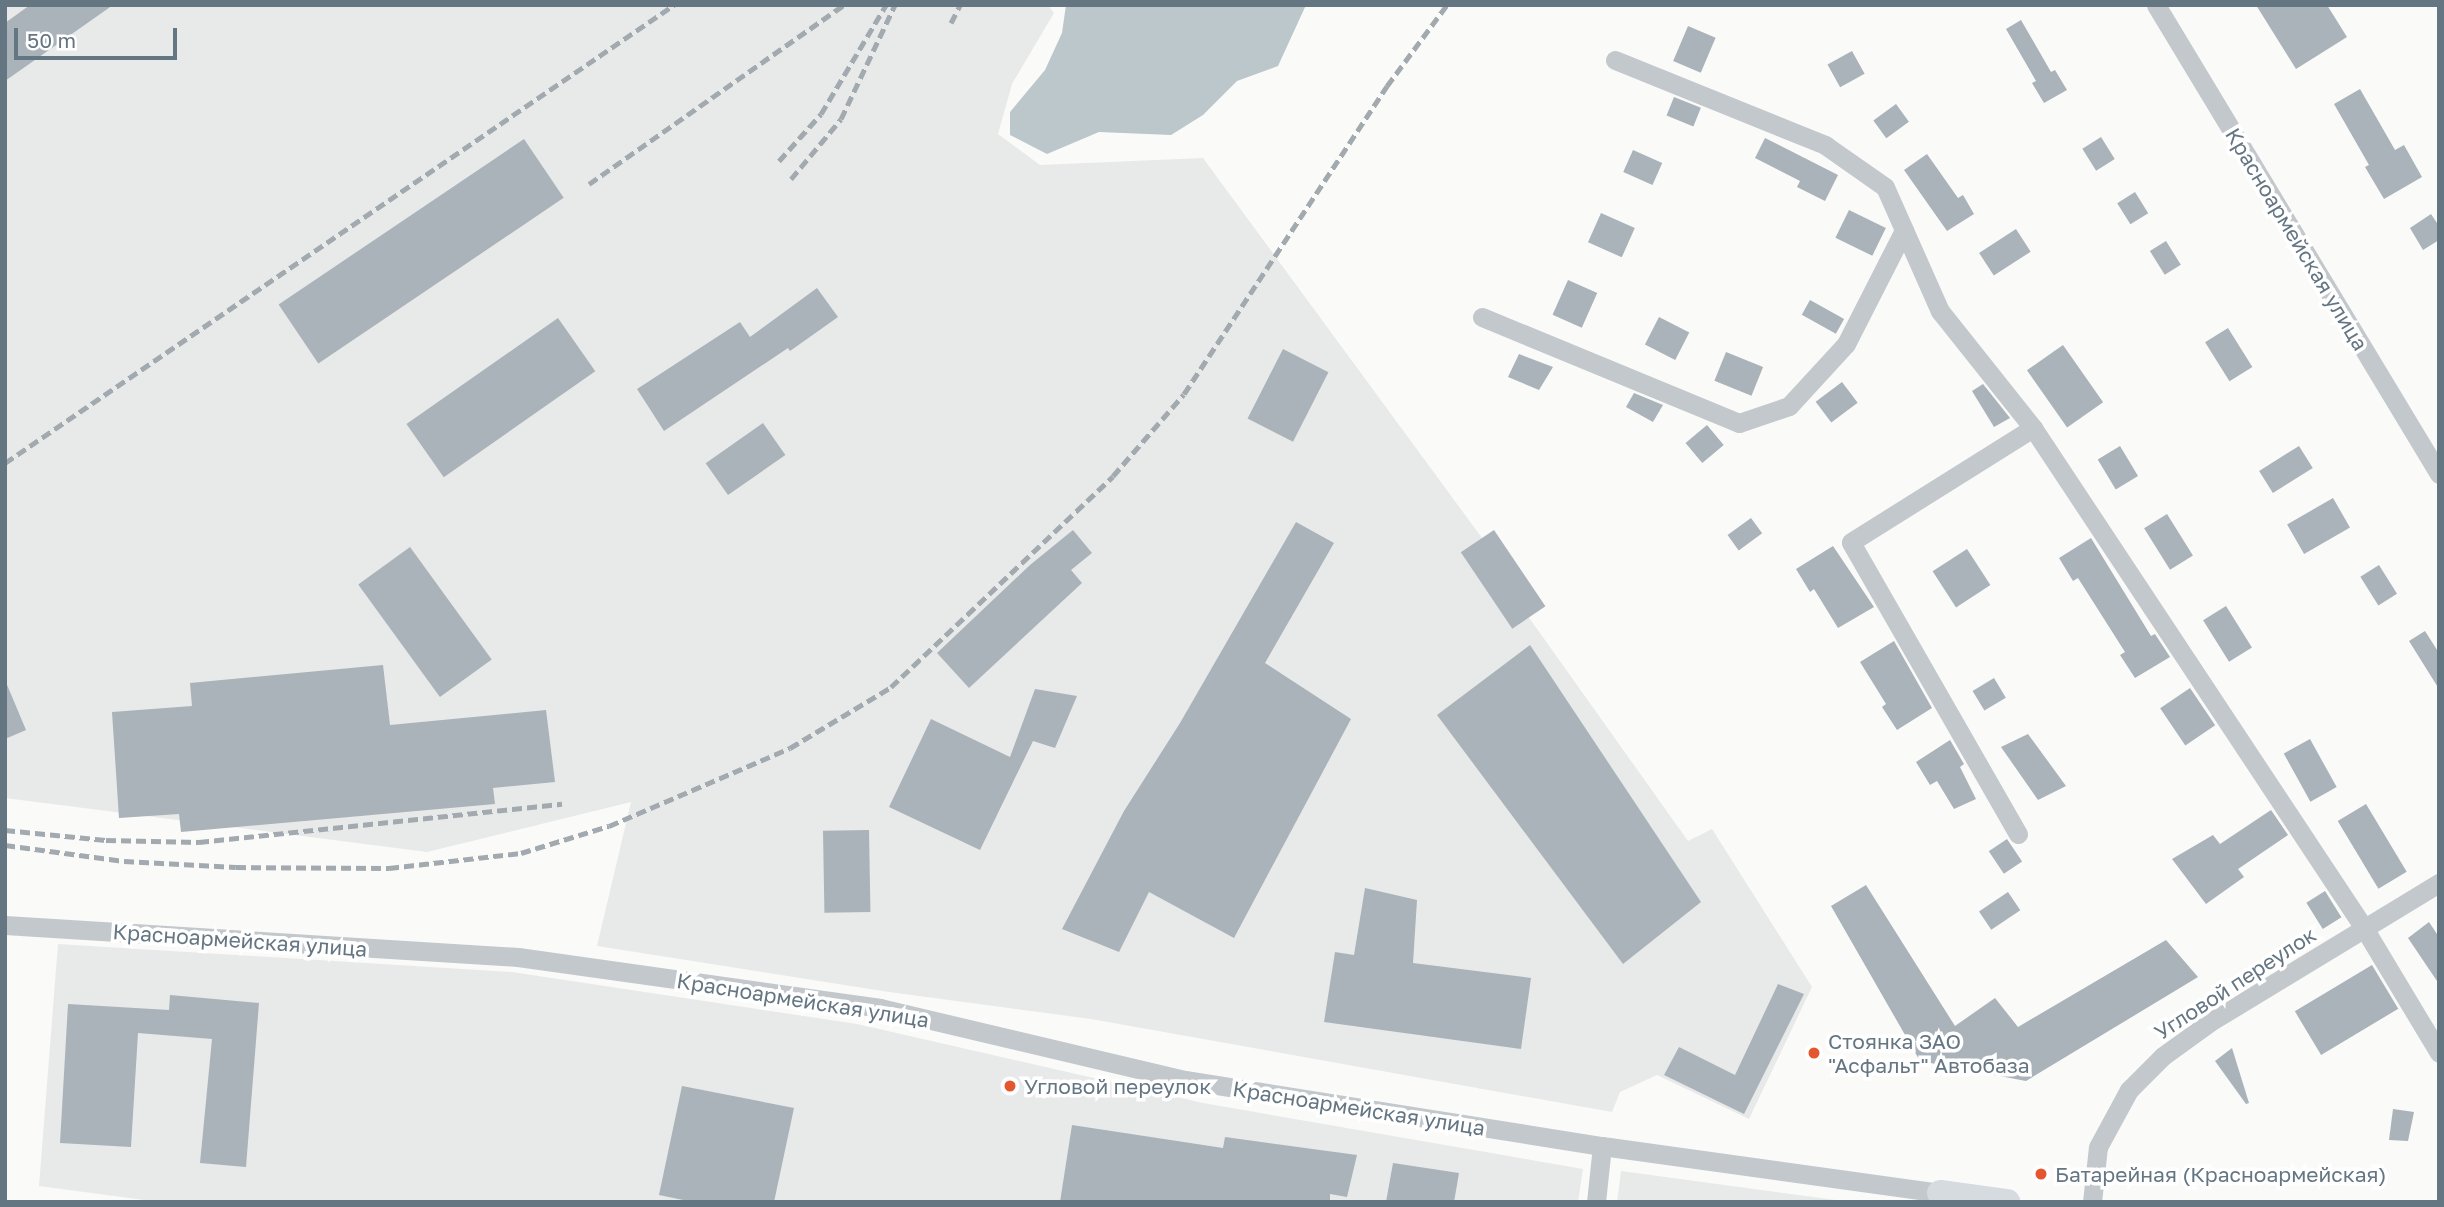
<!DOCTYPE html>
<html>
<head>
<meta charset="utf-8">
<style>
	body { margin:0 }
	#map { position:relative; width:2444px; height:1207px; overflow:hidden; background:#fafaf8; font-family:"Golos Text",sans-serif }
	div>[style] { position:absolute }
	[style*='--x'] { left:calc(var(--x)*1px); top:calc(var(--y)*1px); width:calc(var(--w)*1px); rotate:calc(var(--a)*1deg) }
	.built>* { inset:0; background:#e8e9e9 }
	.water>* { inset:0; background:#bbc7cb }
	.building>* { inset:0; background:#aab3b9; transform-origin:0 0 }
	.street>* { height:19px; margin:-9.5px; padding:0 9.5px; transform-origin:9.5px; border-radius:9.5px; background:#c3c8cc }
	.secondary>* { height:26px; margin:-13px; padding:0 13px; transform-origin:13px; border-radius:13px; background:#d6dbdf }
	.rail>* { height:5px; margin-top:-2.5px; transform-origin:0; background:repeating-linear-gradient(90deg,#a2aab0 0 10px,transparent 0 15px) }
	.dots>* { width:19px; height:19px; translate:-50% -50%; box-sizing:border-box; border:4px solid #fff; border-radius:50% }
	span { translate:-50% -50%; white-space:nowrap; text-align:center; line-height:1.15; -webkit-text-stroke:7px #fff; paint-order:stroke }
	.street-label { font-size:21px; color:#657683 }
	.poi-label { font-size:21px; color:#657683 }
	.left { translate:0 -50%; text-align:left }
	.frame { position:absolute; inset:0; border:7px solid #657683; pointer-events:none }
	.scale { position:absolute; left:14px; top:28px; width:163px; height:32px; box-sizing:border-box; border:4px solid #657683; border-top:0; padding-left:9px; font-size:21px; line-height:24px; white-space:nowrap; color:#657683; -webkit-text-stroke:5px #fff; paint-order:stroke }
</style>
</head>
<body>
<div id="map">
	<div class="built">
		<i style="clip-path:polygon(5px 5px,1048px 5px,1054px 13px,1012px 84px,998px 134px,1040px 165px,1203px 158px,1529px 602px,1525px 612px,1688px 841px,1712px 829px,1812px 987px,1749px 1119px,1657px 1075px,1620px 1092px,1612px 1112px,1091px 1019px,889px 992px,597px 946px,631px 802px,427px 852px,5px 798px)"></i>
		<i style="clip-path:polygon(58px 944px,512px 972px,857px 1024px,1203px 1103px,1583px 1169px,1578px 1202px,159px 1202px,39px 1186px)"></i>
		<i style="clip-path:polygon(1621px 1171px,1850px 1202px,1617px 1202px)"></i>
	</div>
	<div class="water">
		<i style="clip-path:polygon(1066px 5px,1306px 5px,1278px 66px,1237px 81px,1203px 115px,1171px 135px,1099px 132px,1047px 154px,1010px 135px,1010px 112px,1045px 70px,1062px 33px)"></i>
	</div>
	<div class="building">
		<i style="clip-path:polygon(30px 5px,113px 5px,5px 81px,5px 23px)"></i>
		<i style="clip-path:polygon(2256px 5px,2327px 5px,2347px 37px,2296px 69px)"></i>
		<i style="clip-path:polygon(2021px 20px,2051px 72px,2055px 70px,2067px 90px,2044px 103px,2032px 83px,2036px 81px,2006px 29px)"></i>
		<i style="left:1688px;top:26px;width:30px;height:38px;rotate:23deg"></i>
		<i style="left:1852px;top:51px;width:26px;height:28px;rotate:61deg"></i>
		<i style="clip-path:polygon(2360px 89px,2395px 150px,2404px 145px,2422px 177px,2384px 199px,2365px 167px,2369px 165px,2334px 104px)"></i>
		<i style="left:1674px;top:97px;width:29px;height:20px;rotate:22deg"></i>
		<i style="left:1896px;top:104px;width:22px;height:28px;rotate:54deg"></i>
		<i style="left:2101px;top:137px;width:26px;height:22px;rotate:58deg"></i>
		<i style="clip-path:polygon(1765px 138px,1838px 175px,1825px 201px,1797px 187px,1800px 181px,1755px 158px)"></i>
		<i style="left:524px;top:139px;width:71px;height:296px;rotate:56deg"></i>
		<i style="left:1633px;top:150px;width:32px;height:24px;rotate:24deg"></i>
		<i style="clip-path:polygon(1927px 154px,1958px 198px,1963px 195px,1974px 214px,1947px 231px,1904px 170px)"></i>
		<i style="left:2135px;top:192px;width:25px;height:21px;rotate:58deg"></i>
		<i style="left:1849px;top:210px;width:41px;height:31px;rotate:26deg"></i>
		<i style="left:1601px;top:213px;width:37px;height:32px;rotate:24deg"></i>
		<i style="clip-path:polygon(2431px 214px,2439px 226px,2439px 240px,2423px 250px,2410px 228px)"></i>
		<i style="left:2016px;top:229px;width:27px;height:44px;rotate:57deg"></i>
		<i style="left:2166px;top:241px;width:28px;height:19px;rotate:58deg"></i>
		<i style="left:1568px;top:280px;width:32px;height:38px;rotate:24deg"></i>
		<i style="clip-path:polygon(817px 288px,838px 317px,790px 351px,788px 348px,664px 431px,637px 389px,740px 322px,750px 337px)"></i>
		<i style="left:1810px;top:300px;width:39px;height:17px;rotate:29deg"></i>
		<i style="left:1659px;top:317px;width:34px;height:31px;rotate:27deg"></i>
		<i style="left:558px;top:318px;width:65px;height:185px;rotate:55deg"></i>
		<i style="left:2228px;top:328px;width:46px;height:27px;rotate:58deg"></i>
		<i style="left:2063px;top:345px;width:70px;height:44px;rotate:55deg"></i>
		<i style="left:1283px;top:349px;width:51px;height:78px;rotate:27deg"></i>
		<i style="left:1726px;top:352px;width:40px;height:31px;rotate:22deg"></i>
		<i style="clip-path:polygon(1519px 354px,1553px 367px,1539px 390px,1508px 377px)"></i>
		<i style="left:1842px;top:382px;width:26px;height:33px;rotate:53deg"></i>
		<i style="clip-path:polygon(1983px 384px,2010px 418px,1994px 427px,1972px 391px)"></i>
		<i style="clip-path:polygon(1634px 393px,1663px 405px,1653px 422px,1626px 407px)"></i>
		<i style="left:763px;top:423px;width:39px;height:70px;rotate:55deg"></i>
		<i style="left:1707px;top:425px;width:26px;height:28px;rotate:50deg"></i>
		<i style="left:2120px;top:446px;width:35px;height:26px;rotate:59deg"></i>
		<i style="left:2299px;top:446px;width:26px;height:47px;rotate:58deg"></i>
		<i style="left:2333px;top:498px;width:34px;height:53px;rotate:60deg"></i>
		<i style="left:2167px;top:514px;width:49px;height:27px;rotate:58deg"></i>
		<i style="left:1751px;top:518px;width:19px;height:29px;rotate:54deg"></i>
		<i style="clip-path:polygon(1296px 522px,1334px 543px,1265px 663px,1351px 719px,1234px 938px,1149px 892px,1119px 952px,1062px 929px,1124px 811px,1180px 723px)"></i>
		<i style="clip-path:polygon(1073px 530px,1092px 553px,1071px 570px,1082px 583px,969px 688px,937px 653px,1030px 565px)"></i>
		<i style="left:1494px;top:530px;width:92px;height:40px;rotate:56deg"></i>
		<i style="clip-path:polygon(2091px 538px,2151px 636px,2155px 634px,2170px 657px,2135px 678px,2120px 655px,2125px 652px,2078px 578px,2073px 581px,2059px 558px)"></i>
		<i style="clip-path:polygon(1833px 546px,1874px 607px,1838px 628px,1814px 589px,1810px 592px,1796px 569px)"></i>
		<i style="left:410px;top:547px;width:139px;height:64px;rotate:54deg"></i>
		<i style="left:1967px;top:549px;width:43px;height:41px;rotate:57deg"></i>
		<i style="left:2379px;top:565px;width:34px;height:22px;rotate:58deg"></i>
		<i style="left:2226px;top:606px;width:49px;height:27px;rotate:58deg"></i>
		<i style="clip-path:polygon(2425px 631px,2439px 653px,2439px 689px,2409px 641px)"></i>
		<i style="clip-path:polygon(1894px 641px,1932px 708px,1897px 730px,1882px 707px,1886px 704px,1860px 662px)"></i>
		<i style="clip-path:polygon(1530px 645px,1701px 902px,1623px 964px,1437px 715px)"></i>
		<i style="clip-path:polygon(383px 665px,390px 725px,546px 710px,555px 782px,493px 788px,495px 804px,181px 832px,179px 814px,119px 818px,112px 712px,192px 706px,190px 683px)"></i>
		<i style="left:1994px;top:678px;width:23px;height:25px;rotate:59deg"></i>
		<i style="clip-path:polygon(5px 680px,26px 730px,5px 739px)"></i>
		<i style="left:2190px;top:688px;width:45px;height:36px;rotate:56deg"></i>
		<i style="clip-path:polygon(1035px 689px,1077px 696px,1055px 748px,1033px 741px,980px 850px,889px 807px,931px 719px,1010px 757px)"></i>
		<i style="clip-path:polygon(2028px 734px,2066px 786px,2038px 800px,2001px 747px)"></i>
		<i style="left:2310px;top:739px;width:55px;height:30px;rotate:61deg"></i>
		<i style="clip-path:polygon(1950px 740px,1964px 764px,1960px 767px,1976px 799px,1954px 809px,1937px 781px,1930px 785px,1916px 762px)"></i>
		<i style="left:2366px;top:804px;width:79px;height:33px;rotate:59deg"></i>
		<i style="clip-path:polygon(2271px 810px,2288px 835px,2238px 869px,2244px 877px,2206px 904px,2172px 859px,2213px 835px,2220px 844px)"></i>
		<i style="left:869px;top:830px;width:82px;height:46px;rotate:89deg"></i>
		<i style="left:2007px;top:839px;width:27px;height:22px;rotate:56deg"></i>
		<i style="clip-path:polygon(1866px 885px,1955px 1026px,1995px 998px,2018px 1027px,2166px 940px,2198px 977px,2026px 1081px,1920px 1061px,1831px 906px)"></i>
		<i style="clip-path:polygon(1365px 888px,1417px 900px,1413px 963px,1531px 978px,1521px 1049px,1324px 1022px,1335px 952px,1354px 955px)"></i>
		<i style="left:2325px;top:891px;width:31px;height:22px;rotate:58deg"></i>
		<i style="left:2008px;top:892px;width:22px;height:35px;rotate:56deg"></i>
		<i style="clip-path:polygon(2429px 922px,2439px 937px,2439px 984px,2408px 938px)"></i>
		<i style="left:2372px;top:965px;width:51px;height:90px;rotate:59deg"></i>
		<i style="clip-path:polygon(1778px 984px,1804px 994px,1744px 1114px,1664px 1075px,1679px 1047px,1735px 1075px)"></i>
		<i style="clip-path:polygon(170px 995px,259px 1003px,246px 1167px,200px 1163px,212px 1039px,138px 1033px,131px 1147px,60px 1143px,68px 1004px,169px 1010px)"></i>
		<i style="clip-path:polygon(2232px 1048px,2249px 1103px,2246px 1104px,2215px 1061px)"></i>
		<i style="clip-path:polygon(682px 1086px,794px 1108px,774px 1202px,693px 1202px,659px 1195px)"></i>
		<i style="clip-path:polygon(2393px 1109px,2414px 1112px,2408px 1141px,2389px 1140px)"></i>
		<i style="clip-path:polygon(1072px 1125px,1223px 1148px,1225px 1137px,1357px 1155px,1347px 1197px,1330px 1194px,1330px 1202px,1060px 1202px)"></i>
		<i style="clip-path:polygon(1393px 1163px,1459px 1173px,1454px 1202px,1386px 1202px)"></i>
	</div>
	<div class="street">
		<i style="--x:2156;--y:5;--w:548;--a:58.89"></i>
		<i style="--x:1615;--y:60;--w:227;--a:22"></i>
		<i style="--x:1825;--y:145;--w:73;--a:35"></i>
		<i style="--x:1885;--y:187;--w:136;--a:66.1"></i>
		<i style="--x:1940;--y:311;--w:149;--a:51.5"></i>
		<i style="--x:2033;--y:428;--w:600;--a:56.5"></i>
		<i style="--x:2364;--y:928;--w:146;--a:59"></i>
		<i style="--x:1482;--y:317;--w:278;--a:22.4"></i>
		<i style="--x:1739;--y:423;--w:53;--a:-18.8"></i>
		<i style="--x:1789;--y:406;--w:84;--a:-47.4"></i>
		<i style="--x:1846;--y:344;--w:128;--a:-63"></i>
		<i style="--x:2018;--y:834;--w:336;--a:-119.8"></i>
		<i style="--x:1851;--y:542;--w:215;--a:-32.1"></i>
		<i style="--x:5;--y:925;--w:514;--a:3.57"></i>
		<i style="--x:518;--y:957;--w:366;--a:8"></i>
		<i style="--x:880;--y:1008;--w:313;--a:13.3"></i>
		<i style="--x:1185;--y:1080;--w:422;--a:9"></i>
		<i style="--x:1602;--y:1146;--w:341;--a:7.9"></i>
		<i style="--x:1596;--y:1202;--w:56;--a:-83.9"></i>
		<i style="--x:2092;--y:1202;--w:55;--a:-83.8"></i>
		<i style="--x:2098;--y:1147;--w:65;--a:-61.5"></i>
		<i style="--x:2129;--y:1090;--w:48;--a:-45"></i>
		<i style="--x:2163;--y:1056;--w:58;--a:-35.9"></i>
		<i style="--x:2210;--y:1022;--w:268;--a:-31.3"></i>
	</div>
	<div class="secondary">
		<i style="--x:1940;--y:1193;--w:68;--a:7.7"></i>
	</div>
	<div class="rail">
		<i style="--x:951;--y:23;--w:20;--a:-63"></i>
		<i style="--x:779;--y:161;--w:63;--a:-48.2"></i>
		<i style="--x:821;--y:114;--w:127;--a:-59.2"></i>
		<i style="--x:791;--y:179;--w:78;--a:-50.2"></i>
		<i style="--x:841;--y:119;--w:126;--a:-64.7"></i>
		<i style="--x:589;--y:184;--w:312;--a:-35.1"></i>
		<i style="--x:5;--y:463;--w:811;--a:-34.4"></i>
		<i style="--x:5;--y:830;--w:101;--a:5.7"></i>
		<i style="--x:106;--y:840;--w:93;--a:1.2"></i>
		<i style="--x:199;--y:842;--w:365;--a:-6"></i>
		<i style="--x:5;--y:845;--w:120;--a:7.7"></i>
		<i style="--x:124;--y:861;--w:112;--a:3.1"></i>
		<i style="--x:236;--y:867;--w:153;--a:0.4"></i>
		<i style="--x:389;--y:868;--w:133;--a:-6.5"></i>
		<i style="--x:521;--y:853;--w:92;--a:-17.1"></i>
		<i style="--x:609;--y:826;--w:197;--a:-23.3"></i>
		<i style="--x:790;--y:748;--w:118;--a:-31.1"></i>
		<i style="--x:891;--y:687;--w:306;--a:-43.5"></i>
		<i style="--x:1113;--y:476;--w:108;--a:-49.1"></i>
		<i style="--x:1184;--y:394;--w:369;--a:-56.6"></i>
		<i style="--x:1387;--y:86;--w:101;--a:-53.5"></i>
	</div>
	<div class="dots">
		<i style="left:1814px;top:1053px;background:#e4572e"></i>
		<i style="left:1010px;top:1086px;background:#e4572e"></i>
		<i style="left:2041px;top:1174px;background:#e4572e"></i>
	</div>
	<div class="street-label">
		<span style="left:2297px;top:239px;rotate:59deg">Красноармейская улица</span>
		<span style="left:240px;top:940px;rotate:4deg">Красноармейская улица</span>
		<span style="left:2235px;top:983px;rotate:-33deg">Угловой переулок</span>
		<span style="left:803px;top:1000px;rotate:9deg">Красноармейская улица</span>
		<span style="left:1359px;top:1108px;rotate:9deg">Красноармейская улица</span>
	</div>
	<div class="poi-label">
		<span class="left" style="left:1828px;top:1053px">Стоянка ЗАО<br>"Асфальт" Автобаза</span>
		<span class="left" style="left:1024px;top:1086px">Угловой переулок</span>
		<span class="left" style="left:2055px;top:1174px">Батарейная (Красноармейская)</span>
	</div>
	<div class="frame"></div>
	<div class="scale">50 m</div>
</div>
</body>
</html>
